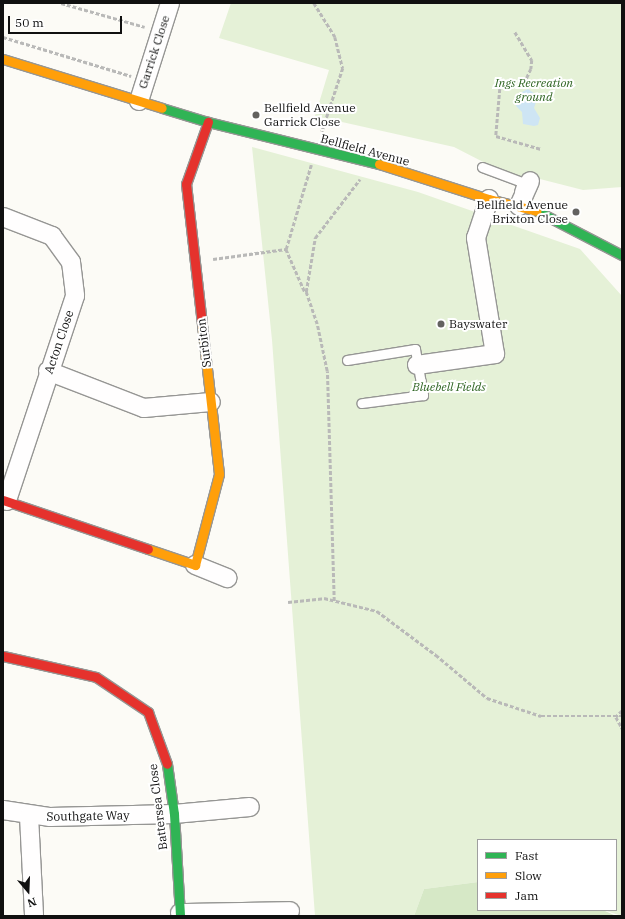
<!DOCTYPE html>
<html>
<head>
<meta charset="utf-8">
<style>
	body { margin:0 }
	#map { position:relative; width:625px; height:919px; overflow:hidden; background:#fcfbf6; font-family:"IBM Plex Serif",serif }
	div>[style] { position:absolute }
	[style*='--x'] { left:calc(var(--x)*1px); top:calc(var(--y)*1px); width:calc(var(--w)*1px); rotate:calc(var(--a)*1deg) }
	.green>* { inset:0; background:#e5f1d7 }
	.forest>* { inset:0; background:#d6e8c6 }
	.water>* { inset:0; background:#cee5f4 }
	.path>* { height:2.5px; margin-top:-1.25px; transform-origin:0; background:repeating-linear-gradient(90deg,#b9b9b8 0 4px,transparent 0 6px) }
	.roads { filter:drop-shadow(1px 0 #969694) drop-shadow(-1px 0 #969694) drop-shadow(0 1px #969694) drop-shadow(0 -1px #969694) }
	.lane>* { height:9px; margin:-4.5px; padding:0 4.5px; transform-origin:4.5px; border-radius:4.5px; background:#fffefe }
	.street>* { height:18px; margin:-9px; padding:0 9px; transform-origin:9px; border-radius:9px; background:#fffefe }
	.fast>* { height:9px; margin:-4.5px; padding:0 4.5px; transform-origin:4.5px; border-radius:4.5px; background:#30b455 }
	.slow>* { height:9px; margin:-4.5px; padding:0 4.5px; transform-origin:4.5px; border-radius:4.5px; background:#ff9f0a }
	.jam>* { height:9px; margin:-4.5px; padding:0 4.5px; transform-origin:4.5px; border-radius:4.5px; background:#e5322d }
	.dots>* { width:11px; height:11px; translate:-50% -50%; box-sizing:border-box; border:2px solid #fff; border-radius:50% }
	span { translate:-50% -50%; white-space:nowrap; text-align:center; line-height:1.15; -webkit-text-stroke:4px #fff; paint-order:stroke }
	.street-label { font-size:12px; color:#101010 }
	.park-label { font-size:12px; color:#2f6523; font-style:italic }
	.poi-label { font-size:12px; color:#101010 }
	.left { translate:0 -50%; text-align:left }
	.right { translate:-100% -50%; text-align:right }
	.frame { position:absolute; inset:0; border:4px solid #101010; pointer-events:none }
	.legend { position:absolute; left:477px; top:839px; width:140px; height:72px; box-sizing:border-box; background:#fff; border:1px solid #9f9f9f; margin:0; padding:5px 7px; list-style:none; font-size:12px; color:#101010 }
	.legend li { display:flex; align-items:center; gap:8px; height:20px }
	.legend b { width:20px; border:1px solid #9f9f9f }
	.north { position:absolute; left:8px; top:871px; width:40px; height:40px; -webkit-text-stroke:3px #fff; paint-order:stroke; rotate:161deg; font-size:11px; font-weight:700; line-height:16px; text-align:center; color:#101010 }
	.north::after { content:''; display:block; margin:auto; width:14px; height:18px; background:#101010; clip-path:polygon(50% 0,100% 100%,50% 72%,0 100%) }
	.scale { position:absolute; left:8px; top:16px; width:114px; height:18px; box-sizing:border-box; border:2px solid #101010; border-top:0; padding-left:5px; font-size:12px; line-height:14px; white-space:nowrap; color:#101010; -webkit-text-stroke:3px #fff; paint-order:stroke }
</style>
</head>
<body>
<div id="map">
	<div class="green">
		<i style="clip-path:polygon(231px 3px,622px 3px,622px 187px,583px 190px,536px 178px,524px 183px,454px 147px,315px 116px,329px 70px,219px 38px)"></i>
		<i style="clip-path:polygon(252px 147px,418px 192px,580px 249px,622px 296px,622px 916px,603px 910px,616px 910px,616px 840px,478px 840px,478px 882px,424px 889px,414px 916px,315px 916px,272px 340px)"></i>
	</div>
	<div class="forest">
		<i style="clip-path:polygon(478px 882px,478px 910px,603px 910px,616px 916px,414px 916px,424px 889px)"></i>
	</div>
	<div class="water">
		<i style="clip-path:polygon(528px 89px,538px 96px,534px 108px,540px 118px,538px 125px,534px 126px,523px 124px,522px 112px,516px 106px,522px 92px)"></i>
	</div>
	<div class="path">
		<i style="--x:61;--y:3;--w:87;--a:15.9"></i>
		<i style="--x:314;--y:3;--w:40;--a:58"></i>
		<i style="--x:335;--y:37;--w:32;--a:76"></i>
		<i style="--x:343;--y:68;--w:67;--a:108.2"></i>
		<i style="--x:515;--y:32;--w:33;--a:59"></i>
		<i style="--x:532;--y:60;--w:9;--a:96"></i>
		<i style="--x:531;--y:69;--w:19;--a:115"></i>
		<i style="--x:3;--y:37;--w:134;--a:16.9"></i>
		<i style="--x:500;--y:89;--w:47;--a:94.9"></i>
		<i style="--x:496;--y:136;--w:47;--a:16.1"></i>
		<i style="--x:286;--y:249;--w:88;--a:-73.4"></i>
		<i style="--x:213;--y:259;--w:74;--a:-7.8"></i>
		<i style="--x:286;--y:249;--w:47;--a:66.2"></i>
		<i style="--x:334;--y:601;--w:230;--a:-91.7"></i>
		<i style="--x:327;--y:371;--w:48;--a:-102"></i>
		<i style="--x:317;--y:324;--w:34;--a:-109"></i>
		<i style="--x:306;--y:292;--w:55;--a:-80.5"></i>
		<i style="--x:315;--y:238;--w:74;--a:-52.7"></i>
		<i style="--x:288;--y:602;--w:36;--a:-6"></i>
		<i style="--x:324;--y:598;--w:55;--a:13.8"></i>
		<i style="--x:377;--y:611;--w:74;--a:36.7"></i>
		<i style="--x:436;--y:655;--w:67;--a:40.1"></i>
		<i style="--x:487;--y:698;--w:57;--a:18.4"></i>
		<i style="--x:541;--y:716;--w:81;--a:0"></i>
		<i style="--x:622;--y:711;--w:8;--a:135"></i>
		<i style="--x:616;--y:717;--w:13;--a:61"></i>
	</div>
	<div class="roads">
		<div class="lane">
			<i style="--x:482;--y:167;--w:43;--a:20.6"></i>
			<i style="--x:522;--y:182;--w:10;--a:107"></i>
			<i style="--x:347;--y:360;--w:69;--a:-9.2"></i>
			<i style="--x:415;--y:349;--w:47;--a:80.1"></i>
			<i style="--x:423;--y:395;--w:62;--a:172.5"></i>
		</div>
		<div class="street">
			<i style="--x:139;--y:101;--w:103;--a:-72.4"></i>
			<i style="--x:519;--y:206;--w:27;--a:-66"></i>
			<i style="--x:3;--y:217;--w:53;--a:21.2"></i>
			<i style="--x:52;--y:236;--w:32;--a:54"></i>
			<i style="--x:71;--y:262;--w:34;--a:83"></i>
			<i style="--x:75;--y:296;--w:216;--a:108.4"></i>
			<i style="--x:417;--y:365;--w:79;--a:-8"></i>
			<i style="--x:495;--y:354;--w:118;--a:-99.3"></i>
			<i style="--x:476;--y:238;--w:41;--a:-71.6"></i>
			<i style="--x:48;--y:371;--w:103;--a:21.1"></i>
			<i style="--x:144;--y:408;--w:67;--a:-5.1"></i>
			<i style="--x:195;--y:565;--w:35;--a:22"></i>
			<i style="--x:3;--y:810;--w:48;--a:8.5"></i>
			<i style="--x:50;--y:817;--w:124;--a:-1.4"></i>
			<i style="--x:174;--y:814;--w:76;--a:-5.3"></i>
			<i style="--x:29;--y:816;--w:100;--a:87.1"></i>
			<i style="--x:180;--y:913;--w:110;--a:-1"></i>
		</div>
		<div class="fast">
			<i style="--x:162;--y:108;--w:48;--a:16.9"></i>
			<i style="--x:208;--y:122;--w:176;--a:13.8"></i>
			<i style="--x:537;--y:211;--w:96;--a:27.4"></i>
			<i style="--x:167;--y:764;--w:50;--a:82"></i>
			<i style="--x:174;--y:814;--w:102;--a:86.6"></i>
		</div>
		<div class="slow">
			<i style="--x:3;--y:59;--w:166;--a:17.1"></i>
			<i style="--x:379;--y:164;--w:115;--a:17.7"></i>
			<i style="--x:489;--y:199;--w:49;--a:14"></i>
			<i style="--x:148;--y:549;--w:50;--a:18.8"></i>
			<i style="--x:195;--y:565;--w:94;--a:-75.2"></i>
			<i style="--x:219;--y:474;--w:151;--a:-96.5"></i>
		</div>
		<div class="jam">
			<i style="--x:202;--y:324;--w:141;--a:-96.5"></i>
			<i style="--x:186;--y:184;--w:66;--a:-70.5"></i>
			<i style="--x:3;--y:500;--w:153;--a:18.7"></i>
			<i style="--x:3;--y:656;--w:95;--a:12.7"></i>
			<i style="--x:96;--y:677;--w:63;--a:33.9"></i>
			<i style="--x:148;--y:712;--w:55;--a:69.9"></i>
		</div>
	</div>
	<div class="dots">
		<i style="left:256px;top:115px;background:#636260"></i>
		<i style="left:576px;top:212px;background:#636260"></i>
		<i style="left:441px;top:324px;background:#636260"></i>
	</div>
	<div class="street-label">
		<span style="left:154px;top:52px;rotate:-72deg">Garrick Close</span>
		<span style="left:365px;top:150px;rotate:15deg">Bellfield Avenue</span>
		<span style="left:59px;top:342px;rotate:-71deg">Acton Close</span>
		<span style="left:204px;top:343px;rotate:-97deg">Surbiton</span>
		<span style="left:158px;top:807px;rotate:-97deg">Battersea Close</span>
		<span style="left:88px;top:816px;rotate:-1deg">Southgate Way</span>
	</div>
	<div class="park-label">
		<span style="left:534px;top:90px">Ings Recreation<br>ground</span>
		<span style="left:449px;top:387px">Bluebell Fields</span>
	</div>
	<div class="poi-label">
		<span class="left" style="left:264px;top:115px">Bellfield Avenue<br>Garrick Close</span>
		<span class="right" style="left:568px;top:212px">Bellfield Avenue<br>Brixton Close</span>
		<span class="left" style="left:449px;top:324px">Bayswater</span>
	</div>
	<div class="frame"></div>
	<ul class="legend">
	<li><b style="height:5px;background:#30b455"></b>Fast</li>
	<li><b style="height:5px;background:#ff9f0a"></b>Slow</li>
	<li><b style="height:5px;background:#e5322d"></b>Jam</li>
	</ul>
	<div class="north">N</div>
	<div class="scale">50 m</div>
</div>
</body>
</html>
